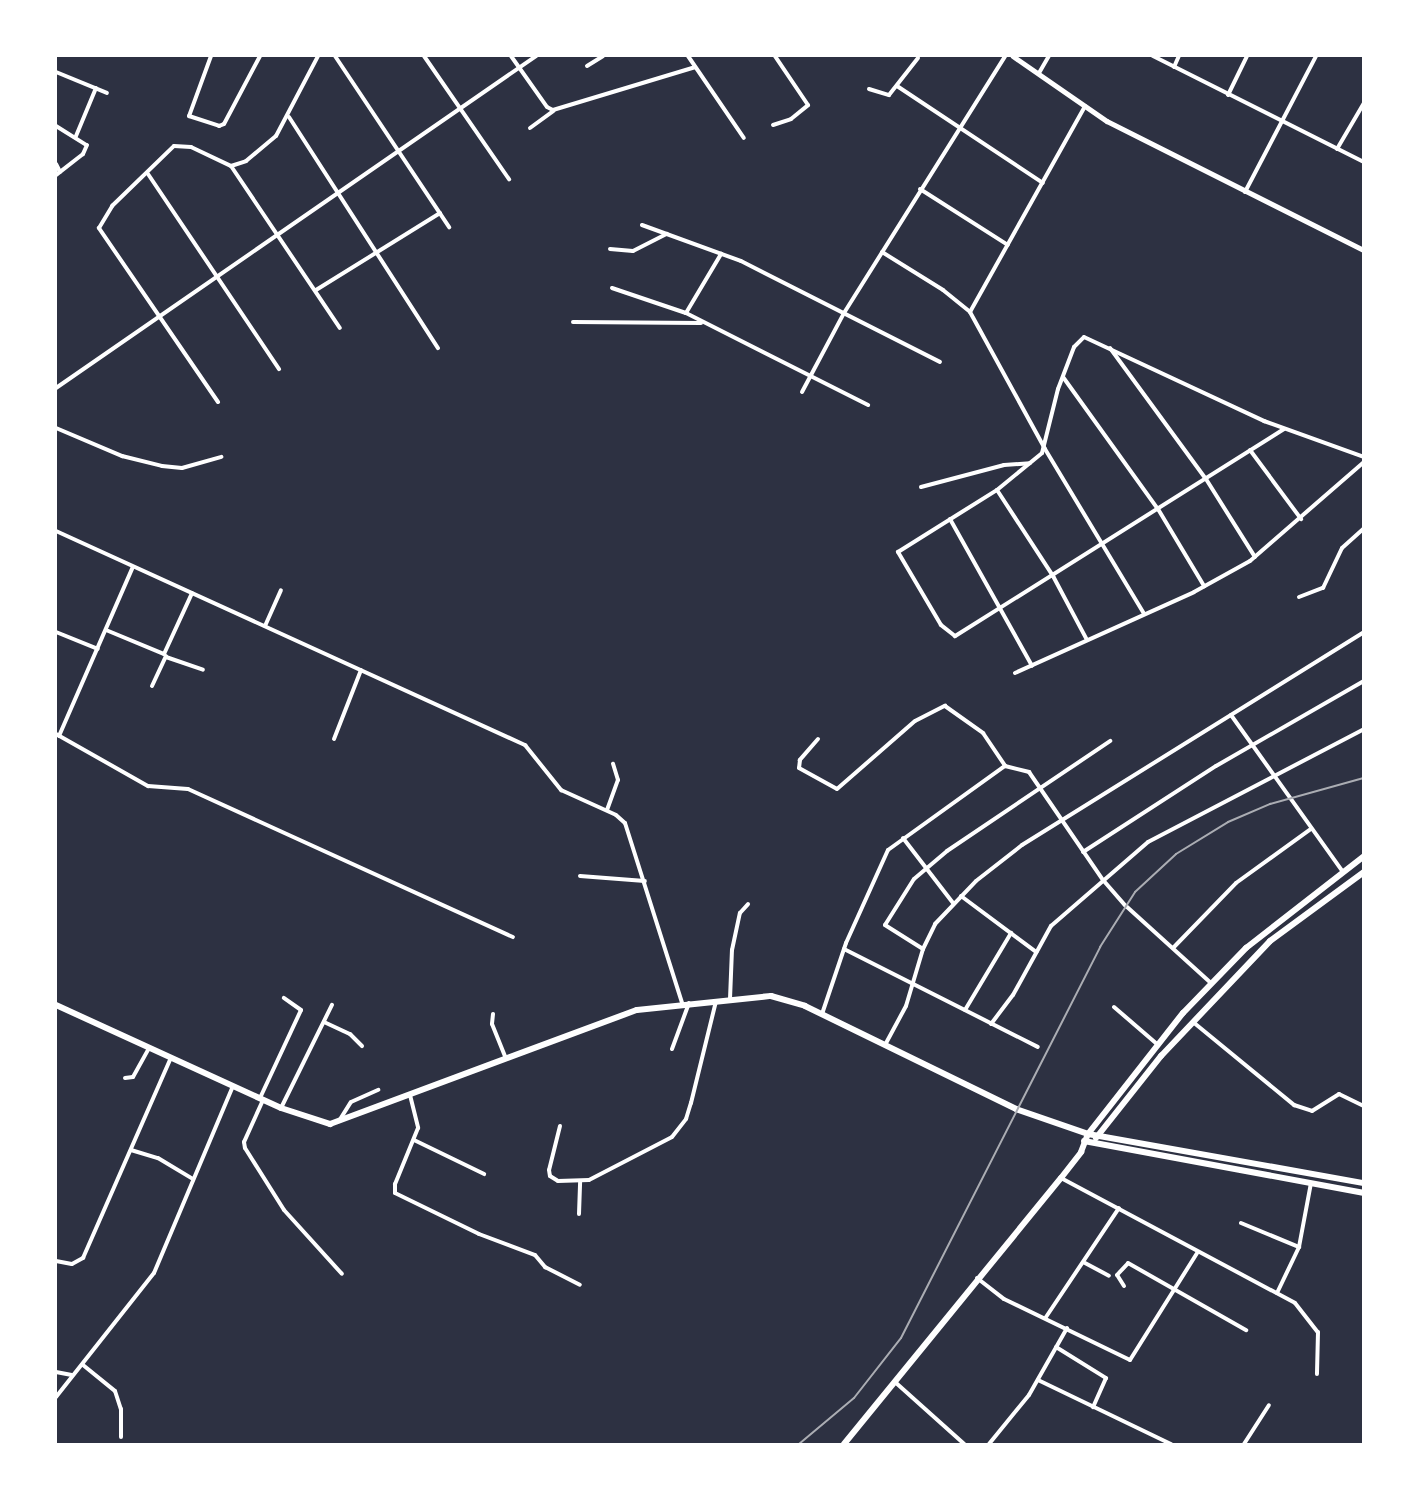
<!DOCTYPE html>
<html>
<head>
<meta charset="utf-8">
<style>
	body { margin:0 }
	#map { position:relative; width:1419px; height:1500px; overflow:hidden; background:#2d3142; font-family:Montserrat,sans-serif }
	div>[style] { position:absolute }
	[style*='--x'] { left:calc(var(--x)*1px); top:calc(var(--y)*1px); width:calc(var(--w)*1px); rotate:calc(var(--a)*1deg) }
	.minor>* { height:4px; margin:-2px; padding:0 2px; transform-origin:2px; border-radius:2px; background:#fff }
	.tertiary>* { height:4.5px; margin:-2.25px; padding:0 2.25px; transform-origin:2.25px; border-radius:2.25px; background:#fff }
	.primary>* { height:6px; margin:-3px; padding:0 3px; transform-origin:3px; border-radius:3px; background:#fff }
	.trunk>* { height:6px; margin:-3px; padding:0 3px; transform-origin:3px; border-radius:3px; background:#fff }
	.rail>* { height:2px; margin:-1px; padding:0 1px; transform-origin:1px; border-radius:1px; background:#abadb3 }
	span { translate:-50% -50%; white-space:nowrap; text-align:center; line-height:1.15; -webkit-text-stroke:6px #fff; paint-order:stroke }
	.frame { position:absolute; inset:0; border:57px solid #fff; pointer-events:none }
</style>
</head>
<body>
<div id="map">
	<div class="minor">
		<i style="--x:211;--y:56;--w:64;--a:110.1"></i>
		<i style="--x:189;--y:116;--w:32;--a:18"></i>
		<i style="--x:219;--y:126;--w:5;--a:-22"></i>
		<i style="--x:224;--y:124;--w:77;--a:-62.1"></i>
		<i style="--x:335;--y:56;--w:206;--a:56.3"></i>
		<i style="--x:424;--y:56;--w:150;--a:55.4"></i>
		<i style="--x:511;--y:56;--w:62;--a:54.8"></i>
		<i style="--x:547;--y:107;--w:7;--a:27"></i>
		<i style="--x:553;--y:110;--w:148;--a:-16.8"></i>
		<i style="--x:688;--y:56;--w:99;--a:55.7"></i>
		<i style="--x:1153;--y:56;--w:236;--a:26.7"></i>
		<i style="--x:587;--y:66;--w:19;--a:-32"></i>
		<i style="--x:1174;--y:67;--w:12;--a:-66"></i>
		<i style="--x:56;--y:72;--w:55;--a:22.4"></i>
		<i style="--x:1039;--y:73;--w:20;--a:-60"></i>
		<i style="--x:897;--y:86;--w:175;--a:33.6"></i>
		<i style="--x:869;--y:89;--w:21;--a:17"></i>
		<i style="--x:889;--y:95;--w:47;--a:-51.9"></i>
		<i style="--x:1228;--y:95;--w:43;--a:-64"></i>
		<i style="--x:289;--y:117;--w:275;--a:57.2"></i>
		<i style="--x:773;--y:125;--w:19;--a:-18"></i>
		<i style="--x:791;--y:119;--w:22;--a:-39"></i>
		<i style="--x:808;--y:105;--w:59;--a:-124"></i>
		<i style="--x:56;--y:126;--w:36;--a:32"></i>
		<i style="--x:87;--y:145;--w:10;--a:114"></i>
		<i style="--x:83;--y:154;--w:34;--a:142"></i>
		<i style="--x:530;--y:128;--w:29;--a:-36"></i>
		<i style="--x:76;--y:136;--w:52;--a:-67.4"></i>
		<i style="--x:1337;--y:149;--w:53;--a:-59.6"></i>
		<i style="--x:56;--y:164;--w:9;--a:63"></i>
		<i style="--x:231;--y:166;--w:16;--a:-18"></i>
		<i style="--x:246;--y:161;--w:39;--a:-40"></i>
		<i style="--x:276;--y:136;--w:90;--a:-62.3"></i>
		<i style="--x:148;--y:174;--w:235;--a:56.1"></i>
		<i style="--x:920;--y:189;--w:104;--a:32.5"></i>
		<i style="--x:1245;--y:192;--w:153;--a:-62.4"></i>
		<i style="--x:642;--y:225;--w:105;--a:20"></i>
		<i style="--x:741;--y:261;--w:223;--a:26.9"></i>
		<i style="--x:610;--y:249;--w:23;--a:5"></i>
		<i style="--x:633;--y:251;--w:38;--a:-27"></i>
		<i style="--x:882;--y:252;--w:72;--a:31.9"></i>
		<i style="--x:943;--y:290;--w:35;--a:39"></i>
		<i style="--x:970;--y:312;--w:156;--a:61.3"></i>
		<i style="--x:1045;--y:449;--w:192;--a:59"></i>
		<i style="--x:612;--y:288;--w:78;--a:18.7"></i>
		<i style="--x:686;--y:313;--w:204;--a:26.8"></i>
		<i style="--x:316;--y:290;--w:146;--a:-31.8"></i>
		<i style="--x:970;--y:312;--w:236;--a:-60.8"></i>
		<i style="--x:686;--y:313;--w:69;--a:-59.3"></i>
		<i style="--x:573;--y:322;--w:128;--a:0.4"></i>
		<i style="--x:1110;--y:348;--w:162;--a:53.8"></i>
		<i style="--x:1206;--y:479;--w:92;--a:57.9"></i>
		<i style="--x:1063;--y:377;--w:163;--a:54.3"></i>
		<i style="--x:1158;--y:509;--w:90;--a:59.1"></i>
		<i style="--x:56;--y:388;--w:584;--a:-34.67"></i>
		<i style="--x:802;--y:392;--w:89;--a:-62"></i>
		<i style="--x:844;--y:313;--w:303;--a:-57.9"></i>
		<i style="--x:218;--y:402;--w:211;--a:-124.4"></i>
		<i style="--x:99;--y:228;--w:26;--a:-59"></i>
		<i style="--x:112;--y:206;--w:86;--a:-44.1"></i>
		<i style="--x:174;--y:146;--w:17;--a:3"></i>
		<i style="--x:191;--y:147;--w:44;--a:25.4"></i>
		<i style="--x:231;--y:166;--w:195;--a:56.1"></i>
		<i style="--x:56;--y:428;--w:72;--a:23"></i>
		<i style="--x:122;--y:456;--w:41;--a:14"></i>
		<i style="--x:162;--y:466;--w:20;--a:6"></i>
		<i style="--x:182;--y:468;--w:41;--a:-15.8"></i>
		<i style="--x:1284;--y:429;--w:389;--a:147.8"></i>
		<i style="--x:955;--y:636;--w:18;--a:-142"></i>
		<i style="--x:941;--y:625;--w:85;--a:-120.5"></i>
		<i style="--x:898;--y:552;--w:117;--a:-32.1"></i>
		<i style="--x:997;--y:490;--w:58;--a:-39.4"></i>
		<i style="--x:1042;--y:453;--w:66;--a:-76"></i>
		<i style="--x:1058;--y:389;--w:45;--a:-69.1"></i>
		<i style="--x:1074;--y:347;--w:14;--a:-45"></i>
		<i style="--x:1084;--y:337;--w:199;--a:25"></i>
		<i style="--x:1264;--y:421;--w:106;--a:19.8"></i>
		<i style="--x:1250;--y:450;--w:86;--a:53.5"></i>
		<i style="--x:921;--y:487;--w:86;--a:-14.8"></i>
		<i style="--x:1004;--y:465;--w:26;--a:-4"></i>
		<i style="--x:997;--y:490;--w:103;--a:56.9"></i>
		<i style="--x:1053;--y:576;--w:72;--a:62"></i>
		<i style="--x:950;--y:519;--w:168;--a:60.8"></i>
		<i style="--x:56;--y:531;--w:516;--a:24.53"></i>
		<i style="--x:525;--y:745;--w:58;--a:51.3"></i>
		<i style="--x:561;--y:790;--w:60;--a:24.4"></i>
		<i style="--x:616;--y:815;--w:12;--a:42"></i>
		<i style="--x:625;--y:823;--w:189;--a:72.4"></i>
		<i style="--x:1299;--y:597;--w:26;--a:-21"></i>
		<i style="--x:1323;--y:588;--w:44;--a:-64.6"></i>
		<i style="--x:1342;--y:548;--w:30;--a:-42"></i>
		<i style="--x:265;--y:626;--w:39;--a:-66"></i>
		<i style="--x:106;--y:630;--w:63;--a:22.5"></i>
		<i style="--x:164;--y:654;--w:67;--a:-65.3"></i>
		<i style="--x:56;--y:632;--w:45;--a:22"></i>
		<i style="--x:166;--y:657;--w:39;--a:19"></i>
		<i style="--x:1015;--y:673;--w:196;--a:-24.3"></i>
		<i style="--x:1194;--y:592;--w:64;--a:-29"></i>
		<i style="--x:1250;--y:561;--w:151;--a:-41"></i>
		<i style="--x:152;--y:686;--w:33;--a:-65"></i>
		<i style="--x:1231;--y:715;--w:193;--a:54.5"></i>
		<i style="--x:56;--y:734;--w:106;--a:29.5"></i>
		<i style="--x:148;--y:786;--w:40;--a:4.3"></i>
		<i style="--x:188;--y:789;--w:357;--a:24.5"></i>
		<i style="--x:59;--y:736;--w:184;--a:-66.4"></i>
		<i style="--x:334;--y:739;--w:74;--a:-68.6"></i>
		<i style="--x:818;--y:739;--w:28;--a:131"></i>
		<i style="--x:800;--y:760;--w:8;--a:97"></i>
		<i style="--x:799;--y:768;--w:43;--a:28.9"></i>
		<i style="--x:837;--y:789;--w:103;--a:-41.1"></i>
		<i style="--x:915;--y:721;--w:34;--a:-27"></i>
		<i style="--x:945;--y:706;--w:47;--a:35.4"></i>
		<i style="--x:983;--y:733;--w:40;--a:56"></i>
		<i style="--x:607;--y:810;--w:32;--a:-70"></i>
		<i style="--x:618;--y:780;--w:17;--a:-107"></i>
		<i style="--x:903;--y:838;--w:82;--a:52.4"></i>
		<i style="--x:1083;--y:852;--w:158;--a:-32.9"></i>
		<i style="--x:1216;--y:766;--w:171;--a:-29.9"></i>
		<i style="--x:580;--y:876;--w:65;--a:4.4"></i>
		<i style="--x:961;--y:896;--w:94;--a:36.7"></i>
		<i style="--x:1174;--y:947;--w:89;--a:-45.9"></i>
		<i style="--x:1236;--y:883;--w:92;--a:-35.8"></i>
		<i style="--x:844;--y:949;--w:217;--a:26.8"></i>
		<i style="--x:923;--y:949;--w:45;--a:-147.7"></i>
		<i style="--x:885;--y:925;--w:54;--a:-57.8"></i>
		<i style="--x:914;--y:879;--w:43;--a:-40.3"></i>
		<i style="--x:947;--y:851;--w:197;--a:-34"></i>
		<i style="--x:730;--y:999;--w:49;--a:-87.7"></i>
		<i style="--x:732;--y:950;--w:38;--a:-78"></i>
		<i style="--x:740;--y:913;--w:12;--a:-48"></i>
		<i style="--x:1114;--y:1007;--w:57;--a:40.7"></i>
		<i style="--x:965;--y:1010;--w:90;--a:-59.1"></i>
		<i style="--x:493;--y:1014;--w:10;--a:96"></i>
		<i style="--x:492;--y:1024;--w:35;--a:68"></i>
		<i style="--x:822;--y:1014;--w:75;--a:-71.3"></i>
		<i style="--x:846;--y:943;--w:102;--a:-65.7"></i>
		<i style="--x:888;--y:850;--w:144;--a:-35.7"></i>
		<i style="--x:1005;--y:766;--w:25;--a:14"></i>
		<i style="--x:1029;--y:772;--w:131;--a:55.6"></i>
		<i style="--x:1103;--y:880;--w:35;--a:49"></i>
		<i style="--x:1126;--y:906;--w:115;--a:42.2"></i>
		<i style="--x:324;--y:1022;--w:29;--a:25"></i>
		<i style="--x:350;--y:1034;--w:17;--a:45"></i>
		<i style="--x:1193;--y:1022;--w:131;--a:39.4"></i>
		<i style="--x:1294;--y:1105;--w:19;--a:18"></i>
		<i style="--x:1312;--y:1111;--w:32;--a:-32"></i>
		<i style="--x:1339;--y:1094;--w:28;--a:26"></i>
		<i style="--x:991;--y:1024;--w:36;--a:-53"></i>
		<i style="--x:1013;--y:995;--w:79;--a:-61.2"></i>
		<i style="--x:1051;--y:926;--w:128;--a:-40.9"></i>
		<i style="--x:1148;--y:842;--w:244;--a:-27.6"></i>
		<i style="--x:885;--y:1045;--w:44;--a:-61.7"></i>
		<i style="--x:906;--y:1006;--w:59;--a:-73.4"></i>
		<i style="--x:923;--y:949;--w:28;--a:-64"></i>
		<i style="--x:935;--y:924;--w:59;--a:-46.4"></i>
		<i style="--x:976;--y:881;--w:58;--a:-38"></i>
		<i style="--x:1022;--y:845;--w:403;--a:-31.9"></i>
		<i style="--x:672;--y:1049;--w:49;--a:-69.7"></i>
		<i style="--x:125;--y:1078;--w:8;--a:-7"></i>
		<i style="--x:133;--y:1077;--w:33;--a:-61"></i>
		<i style="--x:410;--y:1095;--w:34;--a:76"></i>
		<i style="--x:418;--y:1128;--w:61;--a:112.3"></i>
		<i style="--x:395;--y:1184;--w:9;--a:90"></i>
		<i style="--x:395;--y:1193;--w:93;--a:26"></i>
		<i style="--x:479;--y:1234;--w:60;--a:20.6"></i>
		<i style="--x:535;--y:1255;--w:16;--a:50"></i>
		<i style="--x:545;--y:1267;--w:39;--a:27"></i>
		<i style="--x:260;--y:1098;--w:97;--a:-65"></i>
		<i style="--x:301;--y:1010;--w:21;--a:-145"></i>
		<i style="--x:263;--y:1100;--w:46;--a:114.3"></i>
		<i style="--x:244;--y:1142;--w:6;--a:81"></i>
		<i style="--x:245;--y:1148;--w:73;--a:57.8"></i>
		<i style="--x:284;--y:1210;--w:86;--a:47.8"></i>
		<i style="--x:281;--y:1108;--w:115;--a:-63.7"></i>
		<i style="--x:339;--y:1121;--w:22;--a:-58"></i>
		<i style="--x:351;--y:1102;--w:30;--a:-24"></i>
		<i style="--x:560;--y:1126;--w:45;--a:104"></i>
		<i style="--x:549;--y:1170;--w:6;--a:81"></i>
		<i style="--x:550;--y:1176;--w:9;--a:32"></i>
		<i style="--x:558;--y:1181;--w:31;--a:-2"></i>
		<i style="--x:589;--y:1180;--w:93;--a:-27.4"></i>
		<i style="--x:672;--y:1137;--w:23;--a:-52"></i>
		<i style="--x:686;--y:1119;--w:17;--a:-73"></i>
		<i style="--x:691;--y:1103;--w:105;--a:-76.2"></i>
		<i style="--x:414;--y:1140;--w:78;--a:25.9"></i>
		<i style="--x:131;--y:1150;--w:28;--a:17"></i>
		<i style="--x:158;--y:1158;--w:41;--a:31"></i>
		<i style="--x:1061;--y:1178;--w:265;--a:28.1"></i>
		<i style="--x:1295;--y:1303;--w:37;--a:52"></i>
		<i style="--x:1318;--y:1332;--w:42;--a:91.4"></i>
		<i style="--x:579;--y:1214;--w:32;--a:-88"></i>
		<i style="--x:1241;--y:1223;--w:63;--a:22.5"></i>
		<i style="--x:56;--y:1261;--w:16;--a:11"></i>
		<i style="--x:72;--y:1264;--w:13;--a:-29"></i>
		<i style="--x:83;--y:1258;--w:219;--a:-66.3"></i>
		<i style="--x:1085;--y:1263;--w:27;--a:28"></i>
		<i style="--x:977;--y:1278;--w:34;--a:38"></i>
		<i style="--x:1004;--y:1299;--w:140;--a:25.8"></i>
		<i style="--x:1130;--y:1360;--w:126;--a:-57.9"></i>
		<i style="--x:1124;--y:1286;--w:13;--a:-122"></i>
		<i style="--x:1117;--y:1275;--w:16;--a:-47"></i>
		<i style="--x:1128;--y:1263;--w:136;--a:29.6"></i>
		<i style="--x:1277;--y:1293;--w:51;--a:-64.4"></i>
		<i style="--x:1299;--y:1247;--w:65;--a:-79.4"></i>
		<i style="--x:1046;--y:1317;--w:131;--a:-56.2"></i>
		<i style="--x:1056;--y:1347;--w:59;--a:31.8"></i>
		<i style="--x:1106;--y:1378;--w:32;--a:114"></i>
		<i style="--x:83;--y:1365;--w:41;--a:39.1"></i>
		<i style="--x:115;--y:1391;--w:19;--a:72"></i>
		<i style="--x:121;--y:1409;--w:28;--a:90"></i>
		<i style="--x:56;--y:1372;--w:16;--a:11"></i>
		<i style="--x:1038;--y:1380;--w:148;--a:25.7"></i>
		<i style="--x:895;--y:1382;--w:93;--a:41.9"></i>
		<i style="--x:56;--y:1397;--w:158;--a:-51.7"></i>
		<i style="--x:154;--y:1273;--w:203;--a:-67.1"></i>
		<i style="--x:989;--y:1444;--w:63;--a:-50.8"></i>
		<i style="--x:1029;--y:1395;--w:77;--a:-60.4"></i>
		<i style="--x:1244;--y:1444;--w:46;--a:-57.3"></i>
	</div>
	<div class="tertiary">
		<i style="--x:1013;--y:56;--w:114;--a:34.7"></i>
		<i style="--x:1107;--y:121;--w:288;--a:26.7"></i>
	</div>
	<div class="primary">
		<i style="--x:56;--y:1005;--w:247;--a:24.6"></i>
		<i style="--x:281;--y:1108;--w:52;--a:18.1"></i>
		<i style="--x:330;--y:1124;--w:327;--a:-20.4"></i>
		<i style="--x:637;--y:1010;--w:135;--a:-6"></i>
		<i style="--x:771;--y:996;--w:35;--a:16"></i>
		<i style="--x:805;--y:1006;--w:235;--a:26"></i>
		<i style="--x:1016;--y:1109;--w:76;--a:19.1"></i>
		<i style="--x:1088;--y:1134;--w:154;--a:-51.9"></i>
		<i style="--x:1183;--y:1013;--w:91;--a:-45.9"></i>
		<i style="--x:1246;--y:948;--w:150;--a:-37.9"></i>
		<i style="--x:1096;--y:1138;--w:105;--a:-51.6"></i>
		<i style="--x:1161;--y:1056;--w:158;--a:-46.5"></i>
		<i style="--x:1270;--y:941;--w:117;--a:-36.3"></i>
	</div>
	<div class="trunk">
		<i style="--x:1084;--y:1141;--w:285;--a:10.5"></i>
		<i style="--x:844;--y:1444;--w:343;--a:-50.8"></i>
		<i style="--x:1061;--y:1178;--w:33;--a:-52"></i>
		<i style="--x:1081;--y:1152;--w:19;--a:-69"></i>
		<i style="--x:1088;--y:1134;--w:280;--a:10.1"></i>
	</div>
	<div class="rail">
		<i style="--x:799;--y:1444;--w:72;--a:-39.9"></i>
		<i style="--x:854;--y:1398;--w:76;--a:-51.9"></i>
		<i style="--x:901;--y:1338;--w:439;--a:-63"></i>
		<i style="--x:1100;--y:947;--w:65;--a:-57.5"></i>
		<i style="--x:1135;--y:892;--w:56;--a:-42.8"></i>
		<i style="--x:1176;--y:854;--w:61;--a:-31.6"></i>
		<i style="--x:1228;--y:822;--w:46;--a:-23.2"></i>
		<i style="--x:1270;--y:804;--w:98;--a:-15.5"></i>
	</div>
	<div class="frame"></div>
</div>
</body>
</html>
